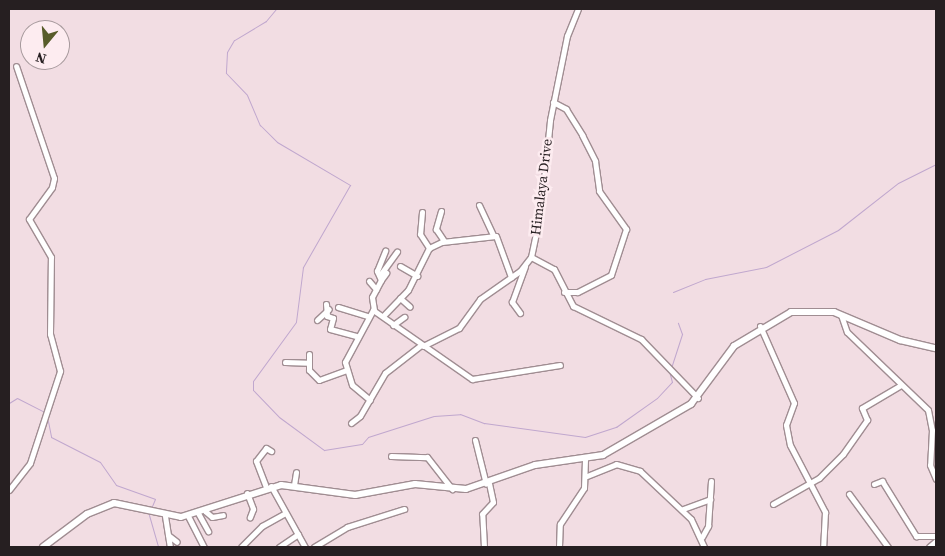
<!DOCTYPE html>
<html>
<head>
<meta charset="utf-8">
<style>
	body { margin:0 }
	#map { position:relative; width:945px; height:556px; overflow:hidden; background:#f2dde3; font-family:"Source Serif 4",serif }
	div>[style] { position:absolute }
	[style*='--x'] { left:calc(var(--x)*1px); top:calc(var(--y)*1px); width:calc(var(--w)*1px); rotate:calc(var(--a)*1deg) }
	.stream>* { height:1px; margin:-0.5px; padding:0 0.5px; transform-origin:0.5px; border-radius:0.5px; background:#c0a7ce }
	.roads { filter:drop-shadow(1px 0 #a08d92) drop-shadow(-1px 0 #a08d92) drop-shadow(0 1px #a08d92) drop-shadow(0 -1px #a08d92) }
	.minor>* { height:5px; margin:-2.5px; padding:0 2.5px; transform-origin:2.5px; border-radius:2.5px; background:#fff }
	.tertiary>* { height:6px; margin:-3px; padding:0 3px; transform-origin:3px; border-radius:3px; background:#fff }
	span { translate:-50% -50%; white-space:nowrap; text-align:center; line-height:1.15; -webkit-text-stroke:5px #fdecf0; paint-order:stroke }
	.street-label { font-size:14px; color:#261f21 }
	.frame { position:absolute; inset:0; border:10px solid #261f21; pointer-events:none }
	.north { position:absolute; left:20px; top:20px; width:50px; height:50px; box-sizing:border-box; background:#fdecf0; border:1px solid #a79a9d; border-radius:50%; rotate:197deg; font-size:14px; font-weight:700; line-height:20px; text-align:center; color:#261f21 }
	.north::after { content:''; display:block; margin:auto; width:18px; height:22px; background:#585c2a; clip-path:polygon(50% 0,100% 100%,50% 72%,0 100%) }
</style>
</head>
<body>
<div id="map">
	<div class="stream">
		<i style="--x:276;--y:9;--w:16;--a:130"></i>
		<i style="--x:266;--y:21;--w:37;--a:149"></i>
		<i style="--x:234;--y:40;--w:14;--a:120"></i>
		<i style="--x:227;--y:52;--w:21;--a:93"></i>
		<i style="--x:226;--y:73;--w:30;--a:46"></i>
		<i style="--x:247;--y:95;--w:33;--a:67"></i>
		<i style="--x:260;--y:125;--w:24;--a:45"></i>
		<i style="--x:277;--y:142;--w:85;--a:30.5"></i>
		<i style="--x:350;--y:185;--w:95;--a:119.8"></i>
		<i style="--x:303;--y:267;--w:55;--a:97.3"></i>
		<i style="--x:296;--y:322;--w:73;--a:126.1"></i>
		<i style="--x:253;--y:381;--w:9;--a:90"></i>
		<i style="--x:253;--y:390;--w:37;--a:46"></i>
		<i style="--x:279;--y:417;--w:56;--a:36.3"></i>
		<i style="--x:324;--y:450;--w:38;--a:-9"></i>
		<i style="--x:362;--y:444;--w:9;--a:-49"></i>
		<i style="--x:368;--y:437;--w:69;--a:-17.7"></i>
		<i style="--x:434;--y:416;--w:26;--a:-4"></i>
		<i style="--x:460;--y:414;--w:26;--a:21"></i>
		<i style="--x:484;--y:423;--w:102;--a:7.9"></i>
		<i style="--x:585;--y:437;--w:33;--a:-18"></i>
		<i style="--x:616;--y:427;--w:50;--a:-35.3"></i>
		<i style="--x:657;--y:398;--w:22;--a:-47"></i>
		<i style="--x:672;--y:382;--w:11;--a:-105"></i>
		<i style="--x:673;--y:292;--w:35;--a:-22"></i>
		<i style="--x:705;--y:279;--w:62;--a:-11.1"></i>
		<i style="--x:766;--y:267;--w:81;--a:-27.2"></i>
		<i style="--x:838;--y:230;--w:76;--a:-38.1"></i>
		<i style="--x:898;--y:183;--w:42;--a:-26.6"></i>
		<i style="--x:671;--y:368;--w:36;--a:-72"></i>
		<i style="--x:682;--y:334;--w:12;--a:-110"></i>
		<i style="--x:9;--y:403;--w:9;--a:-32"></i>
		<i style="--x:17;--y:398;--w:30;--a:27"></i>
		<i style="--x:48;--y:421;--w:16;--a:79"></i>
		<i style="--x:51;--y:437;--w:55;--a:27"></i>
		<i style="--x:100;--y:462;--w:28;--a:55"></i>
		<i style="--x:116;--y:485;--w:41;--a:19.7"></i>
		<i style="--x:155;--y:499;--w:8;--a:113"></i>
		<i style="--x:149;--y:515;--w:33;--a:74"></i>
	</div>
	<div class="roads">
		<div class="minor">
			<i style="--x:553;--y:102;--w:15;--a:28"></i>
			<i style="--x:566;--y:109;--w:31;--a:58"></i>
			<i style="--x:582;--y:135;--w:29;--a:63"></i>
			<i style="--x:595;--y:161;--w:30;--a:82"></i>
			<i style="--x:599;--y:191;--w:47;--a:54.6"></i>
			<i style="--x:626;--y:229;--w:48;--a:108.1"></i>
			<i style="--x:611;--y:275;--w:38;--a:153"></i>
			<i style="--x:577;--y:292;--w:13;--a:180"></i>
			<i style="--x:479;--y:205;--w:33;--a:65"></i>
			<i style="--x:441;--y:211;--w:19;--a:106"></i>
			<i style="--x:436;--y:229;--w:14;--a:56"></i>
			<i style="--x:422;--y:212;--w:22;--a:95"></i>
			<i style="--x:420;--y:234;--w:17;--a:57"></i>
			<i style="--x:531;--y:257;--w:26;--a:28"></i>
			<i style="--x:554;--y:269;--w:42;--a:62.8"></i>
			<i style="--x:573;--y:306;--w:76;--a:25.9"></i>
			<i style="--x:641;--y:339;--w:82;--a:46"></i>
			<i style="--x:400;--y:266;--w:20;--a:30"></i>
			<i style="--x:380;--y:275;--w:29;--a:-54"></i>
			<i style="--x:381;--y:280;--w:9;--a:-54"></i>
			<i style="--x:369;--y:281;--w:11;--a:49"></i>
			<i style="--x:400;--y:298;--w:13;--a:42"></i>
			<i style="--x:326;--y:304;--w:12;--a:85"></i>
			<i style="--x:327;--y:316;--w:6;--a:18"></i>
			<i style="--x:333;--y:318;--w:11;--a:105"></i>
			<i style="--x:330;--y:329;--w:27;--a:15"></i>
			<i style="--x:338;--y:307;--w:31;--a:17"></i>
			<i style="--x:374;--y:310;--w:13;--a:-99"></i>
			<i style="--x:372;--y:297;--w:19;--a:-62"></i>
			<i style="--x:381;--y:280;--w:10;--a:-114"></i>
			<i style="--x:377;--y:271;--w:22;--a:-68"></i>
			<i style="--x:520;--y:313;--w:14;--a:-126"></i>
			<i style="--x:512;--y:302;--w:38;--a:-70"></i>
			<i style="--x:841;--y:315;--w:18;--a:71"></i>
			<i style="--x:847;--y:332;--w:112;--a:43.9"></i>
			<i style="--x:928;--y:410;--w:20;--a:79"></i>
			<i style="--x:932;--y:430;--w:35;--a:93"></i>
			<i style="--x:930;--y:465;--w:15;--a:67"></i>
			<i style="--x:383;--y:316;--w:36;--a:-46"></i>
			<i style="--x:408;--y:290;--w:47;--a:-63.4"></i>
			<i style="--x:429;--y:248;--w:14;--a:-25"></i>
			<i style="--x:442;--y:242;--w:54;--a:-6.3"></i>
			<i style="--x:496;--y:236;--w:44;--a:69.9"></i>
			<i style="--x:317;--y:320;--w:16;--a:-43"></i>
			<i style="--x:393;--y:325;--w:14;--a:-36"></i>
			<i style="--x:760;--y:326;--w:84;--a:66.2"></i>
			<i style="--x:794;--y:403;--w:23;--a:110"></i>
			<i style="--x:786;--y:425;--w:20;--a:79"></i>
			<i style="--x:790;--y:445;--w:76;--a:62.4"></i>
			<i style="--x:825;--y:512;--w:35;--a:93"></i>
			<i style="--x:423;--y:346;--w:40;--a:-26.6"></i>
			<i style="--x:459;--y:328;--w:36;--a:-54"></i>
			<i style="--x:480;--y:299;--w:49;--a:-35"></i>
			<i style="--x:520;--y:271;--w:18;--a:-52"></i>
			<i style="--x:531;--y:257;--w:49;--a:-78.2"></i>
			<i style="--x:541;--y:209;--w:89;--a:-84.2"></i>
			<i style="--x:550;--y:120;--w:86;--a:-78.6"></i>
			<i style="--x:567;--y:36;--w:29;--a:-68"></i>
			<i style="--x:309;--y:354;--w:16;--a:90"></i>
			<i style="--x:309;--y:370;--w:14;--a:45"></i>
			<i style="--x:319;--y:380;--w:29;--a:-20"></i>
			<i style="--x:285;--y:362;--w:23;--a:2"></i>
			<i style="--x:370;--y:400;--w:23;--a:-140"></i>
			<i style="--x:352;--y:385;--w:24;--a:-107"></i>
			<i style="--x:345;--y:362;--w:59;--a:-61.7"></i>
			<i style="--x:373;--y:310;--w:121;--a:34.9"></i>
			<i style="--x:472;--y:379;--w:89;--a:-9"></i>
			<i style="--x:351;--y:423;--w:11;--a:-38"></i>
			<i style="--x:360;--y:416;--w:50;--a:-59.8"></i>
			<i style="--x:385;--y:373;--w:46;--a:-37.9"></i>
			<i style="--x:475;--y:440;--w:45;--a:76"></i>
			<i style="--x:391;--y:456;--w:36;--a:2"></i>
			<i style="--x:427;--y:457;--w:41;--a:52"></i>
			<i style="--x:587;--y:476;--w:31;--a:-22"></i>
			<i style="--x:616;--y:464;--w:25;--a:16"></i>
			<i style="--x:640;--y:471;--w:70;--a:43.3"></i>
			<i style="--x:691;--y:519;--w:31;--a:65"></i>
			<i style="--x:874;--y:484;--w:9;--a:-21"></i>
			<i style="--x:882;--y:481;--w:65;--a:58.3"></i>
			<i style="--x:916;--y:536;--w:20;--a:0"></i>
			<i style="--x:294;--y:485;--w:13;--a:-81"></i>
			<i style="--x:271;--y:486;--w:70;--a:60.9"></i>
			<i style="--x:266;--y:487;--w:28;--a:-111"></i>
			<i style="--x:256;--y:461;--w:16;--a:-52"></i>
			<i style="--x:266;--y:448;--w:6;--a:31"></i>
			<i style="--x:9;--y:490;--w:34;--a:-52"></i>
			<i style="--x:30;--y:463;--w:97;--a:-71.9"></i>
			<i style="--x:60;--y:371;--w:38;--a:-105"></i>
			<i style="--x:50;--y:334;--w:77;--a:-89.3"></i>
			<i style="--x:51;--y:257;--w:44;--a:-120.1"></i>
			<i style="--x:29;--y:219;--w:39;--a:-54"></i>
			<i style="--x:52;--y:187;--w:9;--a:-77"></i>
			<i style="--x:54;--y:178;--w:118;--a:-108.7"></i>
			<i style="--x:247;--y:493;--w:17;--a:69"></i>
			<i style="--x:253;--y:509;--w:9;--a:111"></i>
			<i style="--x:849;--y:494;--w:66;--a:53.7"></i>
			<i style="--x:773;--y:504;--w:53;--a:-29.5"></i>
			<i style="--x:819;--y:478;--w:34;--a:-45"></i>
			<i style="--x:843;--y:454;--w:42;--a:-54.8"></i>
			<i style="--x:867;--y:420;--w:13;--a:-113"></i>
			<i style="--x:862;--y:408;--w:45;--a:-30.5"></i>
			<i style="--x:683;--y:509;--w:29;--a:-20"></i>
			<i style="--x:205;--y:511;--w:9;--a:41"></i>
			<i style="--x:212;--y:517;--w:11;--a:-10"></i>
			<i style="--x:198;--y:513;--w:21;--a:61"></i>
			<i style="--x:165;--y:516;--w:31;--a:81"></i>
			<i style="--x:188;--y:516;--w:35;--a:63"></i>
			<i style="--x:168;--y:535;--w:11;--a:38"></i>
			<i style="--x:702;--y:537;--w:13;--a:-61"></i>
			<i style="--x:708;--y:526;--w:45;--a:-86.2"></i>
			<i style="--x:241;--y:547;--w:30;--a:-45"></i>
			<i style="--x:262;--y:526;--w:26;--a:-29"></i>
			<i style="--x:279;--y:547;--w:23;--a:-34"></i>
			<i style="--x:314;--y:547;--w:39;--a:-31"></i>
			<i style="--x:347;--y:527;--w:60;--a:-17.5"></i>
			<i style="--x:484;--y:547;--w:33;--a:-93"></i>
			<i style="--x:482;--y:514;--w:16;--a:-47"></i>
			<i style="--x:493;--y:502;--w:19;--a:-102"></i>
			<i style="--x:559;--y:547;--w:23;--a:-88"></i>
			<i style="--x:560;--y:524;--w:43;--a:-56.3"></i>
			<i style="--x:584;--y:488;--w:30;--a:-88"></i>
			<i style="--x:929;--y:547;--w:9;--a:-41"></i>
		</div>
		<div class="tertiary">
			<i style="--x:43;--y:547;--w:55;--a:-36.9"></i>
			<i style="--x:87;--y:514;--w:29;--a:-22"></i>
			<i style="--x:114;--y:503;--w:68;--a:11.8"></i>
			<i style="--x:181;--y:517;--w:105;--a:-17.7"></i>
			<i style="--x:281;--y:485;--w:75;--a:7.7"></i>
			<i style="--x:355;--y:495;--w:61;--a:-10.4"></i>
			<i style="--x:415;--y:484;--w:51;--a:5.6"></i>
			<i style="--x:466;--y:489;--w:73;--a:-19.2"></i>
			<i style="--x:535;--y:465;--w:69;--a:-8.4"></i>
			<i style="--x:603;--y:455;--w:102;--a:-30.1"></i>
			<i style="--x:691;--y:404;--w:72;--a:-53.4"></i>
			<i style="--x:734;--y:346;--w:66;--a:-30.8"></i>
			<i style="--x:791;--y:312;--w:43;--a:0"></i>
			<i style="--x:834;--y:312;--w:72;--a:23"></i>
			<i style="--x:900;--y:340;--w:37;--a:13"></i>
		</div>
	</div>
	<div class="street-label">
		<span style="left:541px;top:187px;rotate:-83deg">Himalaya Drive</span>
	</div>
	<div class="frame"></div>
	<div class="north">N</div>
</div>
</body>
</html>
